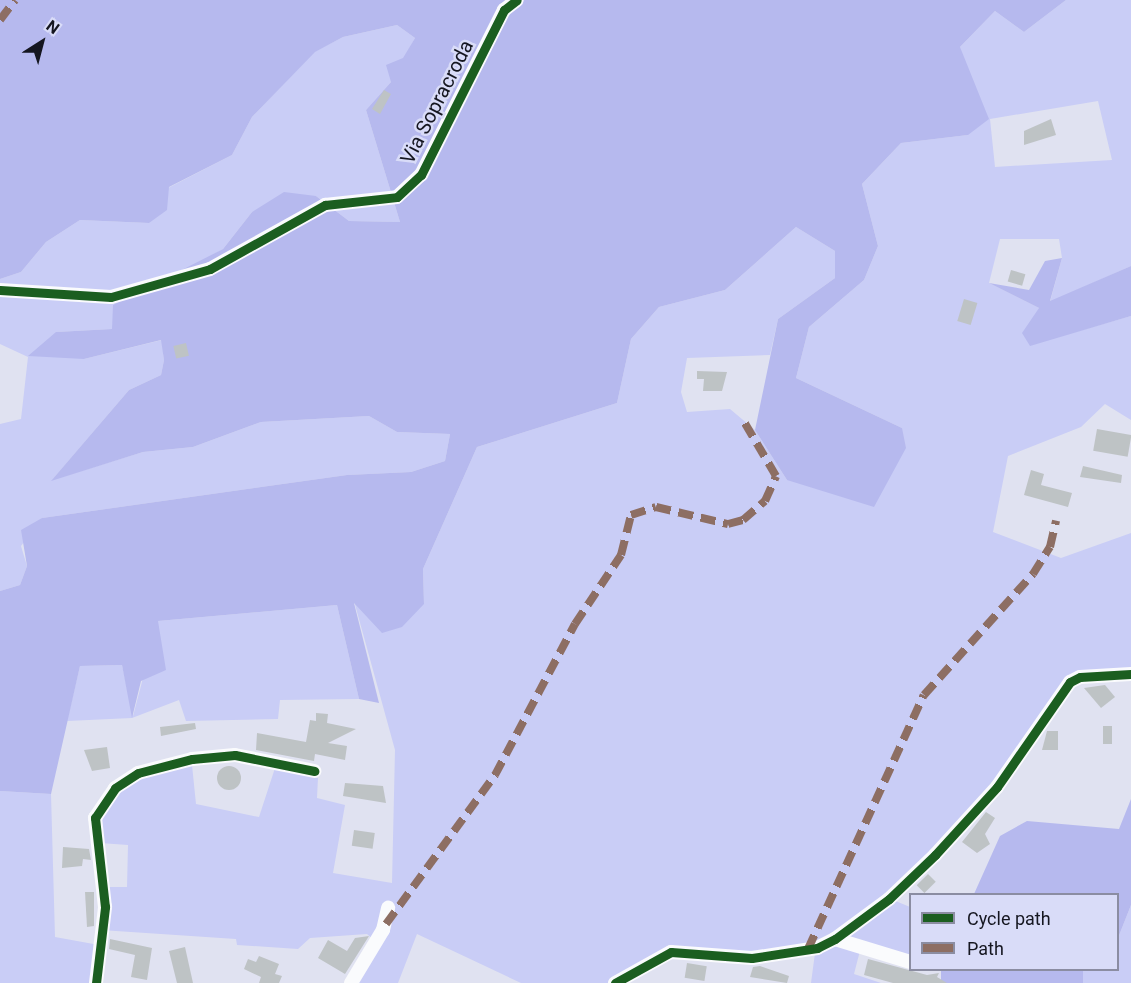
<!DOCTYPE html>
<html>
<head>
<meta charset="utf-8">
<style>
	body { margin:0 }
	#map { position:relative; width:1131px; height:983px; overflow:hidden; background:#e0e2f1; font-family:Roboto,sans-serif }
	div>[style] { position:absolute }
	[style*='--x'] { left:calc(var(--x)*1px); top:calc(var(--y)*1px); width:calc(var(--w)*1px); rotate:calc(var(--a)*1deg) }
	.green>* { inset:0; background:#c9cdf6 }
	.forest>* { inset:0; background:#b6b9ee; transform-origin:0 0 }
	.building>* { inset:0; background:#bec3c5; transform-origin:0 0 }
	.round { border-radius:50% }
	.minor>* { height:14px; margin:-7px; padding:0 7px; transform-origin:7px; border-radius:7px; background:#fafbfd }
	.quiet>* { height:8px; margin-top:-4px; transform-origin:0; background:repeating-linear-gradient(90deg,#8d6e63 0 15px,transparent 0 23px) }
	.cycleway>* { height:9px; margin:-4.5px; padding:0 4.5px; transform-origin:4.5px; border-radius:4.5px; background:#1b5e20 }
	span { translate:-50% -50%; white-space:nowrap; text-align:center; line-height:1.15; -webkit-text-stroke:5px #d9dcf8; paint-order:stroke }
	.street-label { font-size:20px; color:#151620 }
	.legend { position:absolute; left:909px; top:893px; width:210px; height:78px; box-sizing:border-box; background:#d9dcf8; border:2px solid #8b8da2; margin:0; padding:8px 10px; list-style:none; font-size:18px; color:#151620 }
	.legend li { display:flex; align-items:center; gap:12px; height:30px }
	.legend b { width:30px; border:2px solid #8b8da2 }
	.north { position:absolute; left:12px; top:12px; width:60px; height:60px; -webkit-text-stroke:4px #d9dcf8; paint-order:stroke; rotate:36deg; font-size:16px; font-weight:700; line-height:24px; text-align:center; color:#151620 }
	.north::after { content:''; display:block; margin:auto; width:21px; height:27px; background:#151620; clip-path:polygon(50% 0,100% 100%,50% 72%,0 100%) }
</style>
</head>
<body>
<div id="map">
	<div class="green">
		<i style="clip-path:polygon(evenodd,1066px 0,1131px 0,1131px 266px,1050px 302px,1062px 258px,1059px 239px,1000px 239px,989px 283px,1039px 308px,1030px 345px,1131px 316px,1131px 420px,1105px 404px,1081px 427px,1008px 456px,993px 532px,1061px 558px,1131px 533px,1131px 668px,1075px 674px,988px 791px,886px 897px,910px 907px,910px 956px,862px 943px,854px 974px,881px 983px,811px 983px,815px 953px,750px 954px,688px 948px,621px 983px,521px 983px,417px 934px,398px 983px,348px 983px,375px 941px,367px 934px,310px 938px,298px 949px,237px 945px,236px 939px,101px 930px,105px 887px,127px 887px,128px 845px,100px 843px,99px 815px,118px 781px,191px 755px,196px 804px,259px 817px,275px 768px,318px 778px,317px 798px,345px 805px,333px 873px,392px 883px,395px 750px,354px 601px,424px 604px,423px 569px,477px 447px,617px 403px,631px 339px,659px 307px,725px 290px,796px 227px,835px 251px,835px 278px,778px 319px,770px 355px,687px 358px,681px 392px,687px 412px,730px 409px,755px 430px,787px 480px,902px 428px,796px 378px,809px 327px,864px 280px,878px 246px,862px 184px,901px 143px,968px 135px,960px 47px,995px 11px,1024px 32px,1066px 0,1098px 101px,1112px 160px,995px 167px,990px 119px,1098px 101px)"></i>
		<i style="clip-path:polygon(397px 25px,415px 38px,391px 82px,366px 110px,400px 222px,349px 221px,316px 196px,252px 212px,223px 249px,154px 288px,112px 329px,56px 332px,84px 359px,162px 340px,164px 360px,161px 375px,129px 390px,52px 480px,143px 452px,193px 447px,261px 422px,369px 416px,397px 432px,450px 434px,445px 461px,411px 472px,347px 475px,42px 518px,21px 546px,27px 566px,20px 585px,0 591px,0 424px,21px 419px,28px 357px,0 344px,0 279px,21px 272px,46px 242px,80px 220px,149px 223px,168px 188px,232px 155px,252px 117px,314px 52px,343px 37px)"></i>
		<i style="clip-path:polygon(337px 605px,359px 699px,280px 700px,278px 719px,186px 721px,179px 700px,132px 718px,67px 721px,80px 666px,122px 665px,133px 716px,158px 621px)"></i>
		<i style="clip-path:polygon(0 791px,51px 794px,55px 937px,99px 945px,94px 983px,0 983px)"></i>
		<i style="clip-path:polygon(1131px 905px,1131px 983px,1073px 983px,1083px 970px,1118px 970px,1118px 938px)"></i>
	</div>
	<div class="forest">
		<i style="clip-path:polygon(0 0,1066px 0,1024px 32px,995px 11px,960px 47px,989px 119px,968px 135px,901px 143px,862px 184px,878px 246px,864px 280px,809px 327px,796px 378px,902px 428px,906px 448px,874px 507px,787px 480px,755px 430px,778px 319px,835px 278px,835px 251px,796px 227px,725px 290px,659px 307px,631px 339px,617px 403px,477px 447px,423px 569px,424px 604px,402px 627px,382px 633px,354px 603px,379px 703px,359px 699px,337px 605px,158px 621px,166px 670px,141px 681px,132px 718px,122px 665px,80px 666px,51px 794px,0 791px,0 591px,20px 585px,27px 566px,21px 530px,42px 518px,347px 475px,411px 472px,445px 461px,450px 434px,397px 432px,369px 416px,261px 422px,193px 447px,143px 452px,51px 481px,129px 390px,161px 375px,164px 360px,161px 340px,84px 359px,28px 356px,56px 332px,112px 329px,113px 305px,223px 249px,252px 212px,284px 192px,316px 196px,349px 221px,400px 222px,366px 110px,391px 82px,386px 65px,403px 58px,415px 38px,397px 25px,343px 37px,315px 52px,252px 117px,232px 155px,169px 187px,167px 210px,149px 223px,80px 220px,46px 242px,21px 272px,0 279px)"></i>
		<i style="clip-path:polygon(1062px 258px,1050px 301px,1131px 266px,1131px 316px,1030px 346px,1022px 333px,1039px 308px,989px 283px,1029px 290px,1045px 261px)"></i>
		<i style="clip-path:polygon(1131px 799px,1131px 905px,1118px 938px,1118px 894px,974px 894px,1000px 836px,1027px 821px,1119px 829px)"></i>
		<i style="left:941px;top:970px;width:142px;height:14px"></i>
	</div>
	<div class="building">
		<i style="clip-path:polygon(384px 90px,391px 94px,380px 114px,372px 109px)"></i>
		<i style="clip-path:polygon(1051px 119px,1056px 135px,1024px 145px,1024px 131px)"></i>
		<i style="left:1011px;top:270px;width:15px;height:12px;rotate:16deg"></i>
		<i style="left:964px;top:299px;width:14px;height:23px;rotate:17deg"></i>
		<i style="left:186px;top:343px;width:13px;height:13px;rotate:77deg"></i>
		<i style="clip-path:polygon(697px 371px,727px 372px,722px 391px,703px 391px,704px 379px,697px 379px)"></i>
		<i style="left:1097px;top:429px;width:35px;height:22px;rotate:10deg"></i>
		<i style="clip-path:polygon(1083px 466px,1122px 475px,1121px 483px,1080px 477px)"></i>
		<i style="clip-path:polygon(1031px 470px,1044px 474px,1041px 485px,1072px 493px,1068px 507px,1024px 495px)"></i>
		<i style="clip-path:polygon(1105px 685px,1115px 697px,1101px 708px,1084px 688px)"></i>
		<i style="clip-path:polygon(316px 713px,328px 714px,327px 723px,356px 729px,328px 743px,347px 746px,345px 760px,315px 754px,314px 761px,256px 750px,257px 733px,306px 742px,310px 720px,316px 721px)"></i>
		<i style="clip-path:polygon(195px 723px,196px 729px,161px 736px,160px 727px)"></i>
		<i style="left:1103px;top:726px;width:9px;height:18px"></i>
		<i style="clip-path:polygon(1047px 731px,1058px 731px,1058px 750px,1042px 750px)"></i>
		<i style="clip-path:polygon(107px 747px,110px 768px,92px 771px,84px 750px)"></i>
		<i class="round" style="left:217px;top:766px;width:24px;height:24px"></i>
		<i style="clip-path:polygon(345px 783px,383px 786px,386px 803px,343px 796px)"></i>
		<i style="clip-path:polygon(986px 812px,995px 818px,985px 834px,990px 844px,977px 853px,962px 842px)"></i>
		<i style="left:354px;top:830px;width:21px;height:16px;rotate:8deg"></i>
		<i style="clip-path:polygon(63px 847px,89px 849px,91px 860px,83px 859px,82px 866px,62px 868px)"></i>
		<i style="left:928px;top:874px;width:11px;height:16px;rotate:45deg"></i>
		<i style="clip-path:polygon(85px 892px,94px 892px,94px 926px,87px 927px)"></i>
		<i style="clip-path:polygon(369px 936px,345px 974px,318px 958px,328px 940px,347px 951px,355px 938px)"></i>
		<i style="clip-path:polygon(110px 939px,152px 948px,147px 980px,131px 977px,135px 955px,109px 949px)"></i>
		<i style="clip-path:polygon(185px 947px,193px 983px,177px 983px,169px 951px)"></i>
		<i style="clip-path:polygon(259px 956px,279px 964px,275px 974px,282px 976px,279px 983px,259px 983px,261px 977px,244px 969px,248px 959px,256px 962px)"></i>
		<i style="clip-path:polygon(868px 959px,927px 975px,939px 973px,937px 977px,947px 983px,893px 983px,864px 975px)"></i>
		<i style="left:687px;top:963px;width:20px;height:15px;rotate:9deg"></i>
		<i style="clip-path:polygon(760px 966px,789px 976px,787px 983px,750px 977px,753px 967px)"></i>
	</div>
	<div class="minor">
		<i style="--x:0;--y:290;--w:111;--a:3.6"></i>
		<i style="--x:111;--y:297;--w:103;--a:-15.8"></i>
		<i style="--x:210;--y:269;--w:132;--a:-29.1"></i>
		<i style="--x:325;--y:205;--w:72;--a:-6.3"></i>
		<i style="--x:397;--y:197;--w:33;--a:-43"></i>
		<i style="--x:421;--y:175;--w:185;--a:-63.3"></i>
		<i style="--x:504;--y:10;--w:16;--a:-38"></i>
		<i style="--x:835;--y:939;--w:78;--a:17"></i>
		<i style="--x:96;--y:983;--w:77;--a:-83.2"></i>
		<i style="--x:105;--y:907;--w:90;--a:-96.4"></i>
		<i style="--x:95;--y:818;--w:36;--a:-56"></i>
		<i style="--x:115;--y:788;--w:27;--a:-33"></i>
		<i style="--x:138;--y:773;--w:56;--a:-14.5"></i>
		<i style="--x:192;--y:759;--w:43;--a:-5.3"></i>
		<i style="--x:235;--y:755;--w:81;--a:11.4"></i>
		<i style="--x:351;--y:983;--w:62;--a:-58.9"></i>
		<i style="--x:383;--y:930;--w:23;--a:-77"></i>
		<i style="--x:615;--y:983;--w:64;--a:-29"></i>
		<i style="--x:671;--y:952;--w:81;--a:4.2"></i>
		<i style="--x:752;--y:958;--w:66;--a:-8.7"></i>
		<i style="--x:817;--y:948;--w:20;--a:-27"></i>
		<i style="--x:835;--y:939;--w:67;--a:-36.5"></i>
		<i style="--x:889;--y:899;--w:64;--a:-43.7"></i>
		<i style="--x:935;--y:855;--w:92;--a:-47.6"></i>
		<i style="--x:997;--y:787;--w:128;--a:-55.2"></i>
		<i style="--x:1070;--y:682;--w:11;--a:-27"></i>
		<i style="--x:1080;--y:677;--w:51;--a:-3.4"></i>
	</div>
	<div class="quiet">
		<i style="--x:0;--y:20;--w:25;--a:-53"></i>
		<i style="--x:386;--y:924;--w:185;--a:-53.8"></i>
		<i style="--x:495;--y:775;--w:171;--a:-62.1"></i>
		<i style="--x:575;--y:624;--w:83;--a:-56.3"></i>
		<i style="--x:621;--y:555;--w:41;--a:-76"></i>
		<i style="--x:631;--y:515;--w:26;--a:-18"></i>
		<i style="--x:656;--y:507;--w:74;--a:13.3"></i>
		<i style="--x:728;--y:524;--w:16;--a:-15"></i>
		<i style="--x:743;--y:520;--w:29;--a:-41"></i>
		<i style="--x:765;--y:501;--w:27;--a:-66"></i>
		<i style="--x:776;--y:476;--w:65;--a:-120.5"></i>
		<i style="--x:808;--y:949;--w:279;--a:-65.5"></i>
		<i style="--x:924;--y:695;--w:163;--a:-48"></i>
		<i style="--x:1033;--y:574;--w:32;--a:-58"></i>
		<i style="--x:1050;--y:547;--w:27;--a:-77"></i>
	</div>
	<div class="cycleway">
		<i style="--x:0;--y:290;--w:111;--a:3.6"></i>
		<i style="--x:111;--y:297;--w:103;--a:-15.8"></i>
		<i style="--x:210;--y:269;--w:132;--a:-29.1"></i>
		<i style="--x:325;--y:205;--w:72;--a:-6.3"></i>
		<i style="--x:397;--y:197;--w:33;--a:-43"></i>
		<i style="--x:421;--y:175;--w:185;--a:-63.3"></i>
		<i style="--x:504;--y:10;--w:16;--a:-38"></i>
		<i style="--x:96;--y:983;--w:77;--a:-83.2"></i>
		<i style="--x:105;--y:907;--w:90;--a:-96.4"></i>
		<i style="--x:95;--y:818;--w:36;--a:-56"></i>
		<i style="--x:115;--y:788;--w:27;--a:-33"></i>
		<i style="--x:138;--y:773;--w:56;--a:-14.5"></i>
		<i style="--x:192;--y:759;--w:43;--a:-5.3"></i>
		<i style="--x:235;--y:755;--w:81;--a:11.4"></i>
		<i style="--x:615;--y:983;--w:64;--a:-29"></i>
		<i style="--x:671;--y:952;--w:81;--a:4.2"></i>
		<i style="--x:752;--y:958;--w:66;--a:-8.7"></i>
		<i style="--x:817;--y:948;--w:20;--a:-27"></i>
		<i style="--x:835;--y:939;--w:67;--a:-36.5"></i>
		<i style="--x:889;--y:899;--w:64;--a:-43.7"></i>
		<i style="--x:935;--y:855;--w:92;--a:-47.6"></i>
		<i style="--x:997;--y:787;--w:128;--a:-55.2"></i>
		<i style="--x:1070;--y:682;--w:11;--a:-27"></i>
		<i style="--x:1080;--y:677;--w:51;--a:-3.4"></i>
	</div>
	<div class="street-label">
		<span style="left:437px;top:102px;rotate:-63deg">Via Sopracroda</span>
	</div>
	<ul class="legend">
	<li><b style="height:8px;background:#1b5e20"></b>Cycle path</li>
	<li><b style="height:8px;background:#8d6e63"></b>Path</li>
	</ul>
	<div class="north">N</div>
</div>
</body>
</html>
